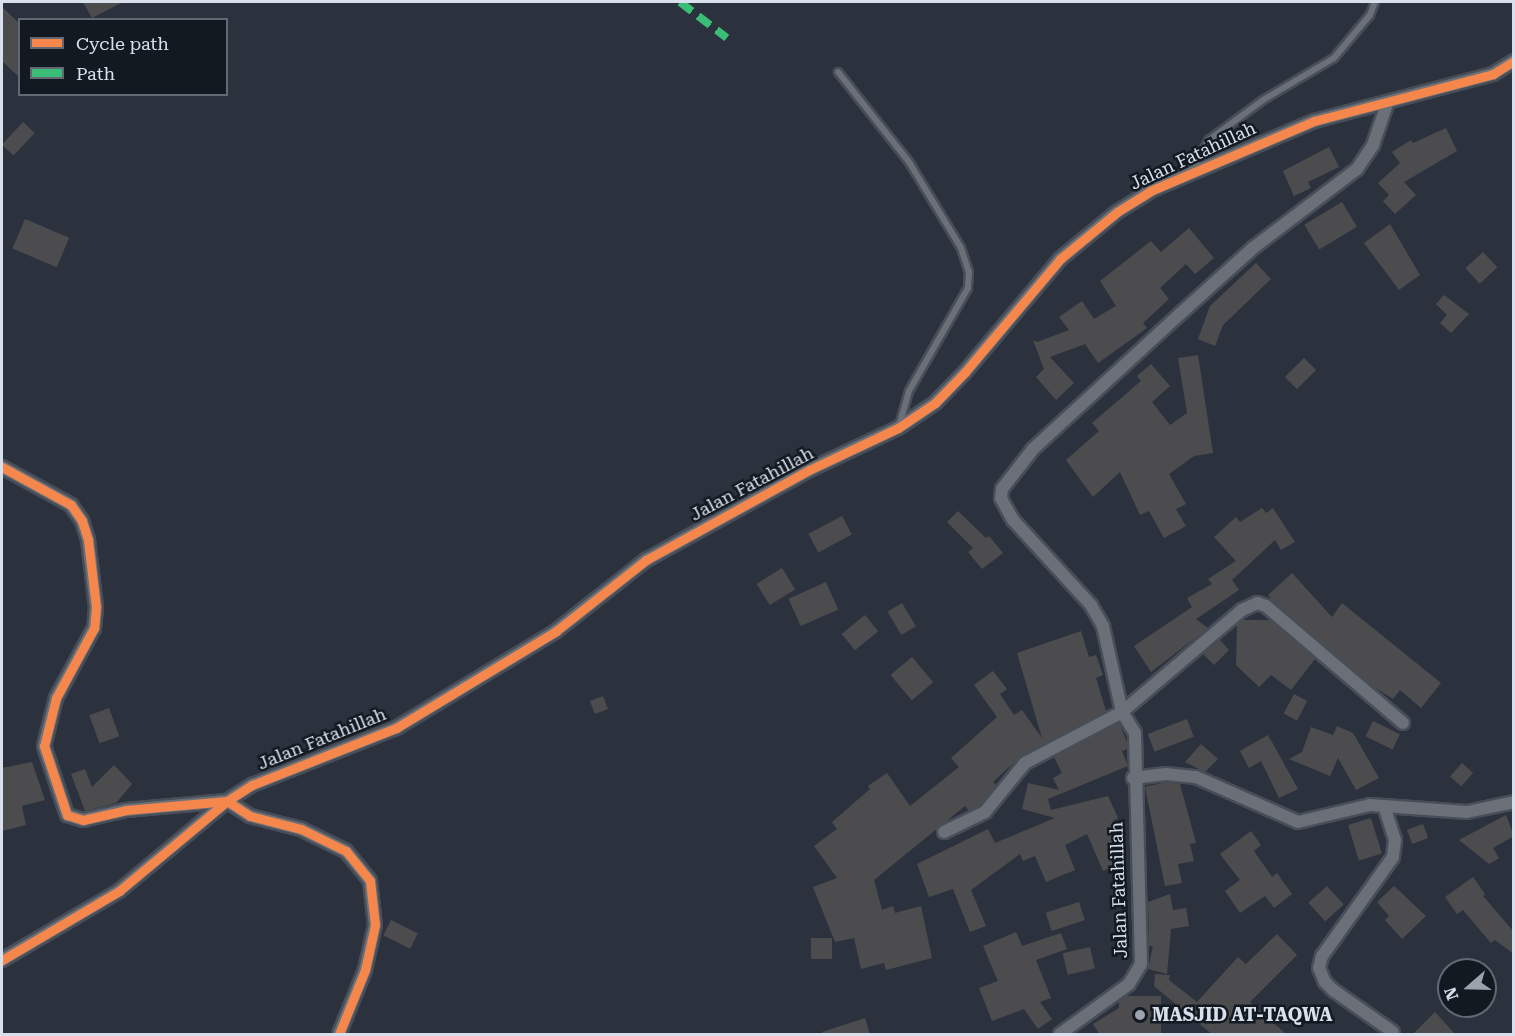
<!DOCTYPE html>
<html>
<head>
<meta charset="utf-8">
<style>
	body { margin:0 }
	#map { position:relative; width:1515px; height:1036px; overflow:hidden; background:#2c323d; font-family:"Roboto Serif",serif }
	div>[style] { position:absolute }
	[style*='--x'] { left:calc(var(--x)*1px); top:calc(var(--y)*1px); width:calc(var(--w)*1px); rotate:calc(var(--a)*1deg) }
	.building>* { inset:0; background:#4c4c4e; transform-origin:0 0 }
	.roads { filter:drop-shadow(2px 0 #484e58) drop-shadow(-2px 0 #484e58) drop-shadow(0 2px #484e58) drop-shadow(0 -2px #484e58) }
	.service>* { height:6px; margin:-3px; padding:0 3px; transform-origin:3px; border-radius:3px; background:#6b7078 }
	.minor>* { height:12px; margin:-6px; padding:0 6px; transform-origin:6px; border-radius:6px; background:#6b7078 }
	.quiet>* { height:8px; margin-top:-4px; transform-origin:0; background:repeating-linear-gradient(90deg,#3abd76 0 15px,transparent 0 23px) }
	.cycleway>* { height:9px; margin:-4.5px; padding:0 4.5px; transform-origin:4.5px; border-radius:4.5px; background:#f5874c }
	.dots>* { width:16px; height:16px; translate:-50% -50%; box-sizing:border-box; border:3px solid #131921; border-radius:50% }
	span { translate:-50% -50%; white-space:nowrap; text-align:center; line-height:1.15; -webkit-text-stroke:5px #131921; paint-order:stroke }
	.street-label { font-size:18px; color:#d8e0ec }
	.poi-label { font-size:18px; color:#d8e0ec; font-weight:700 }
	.left { translate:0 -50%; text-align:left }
	.frame { position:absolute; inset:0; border:3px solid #d8e0ec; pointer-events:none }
	.legend { position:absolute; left:18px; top:18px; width:210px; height:78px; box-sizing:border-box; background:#131921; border:2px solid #626972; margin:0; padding:8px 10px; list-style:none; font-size:18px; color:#d8e0ec }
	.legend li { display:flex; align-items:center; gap:12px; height:30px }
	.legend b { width:30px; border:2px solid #626972 }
	.north { position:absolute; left:1437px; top:958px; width:60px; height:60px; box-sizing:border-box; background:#131921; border:2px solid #626972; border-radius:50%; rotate:250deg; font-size:16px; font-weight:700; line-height:24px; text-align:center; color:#d8e0ec }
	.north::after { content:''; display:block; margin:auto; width:21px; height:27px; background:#9ca3af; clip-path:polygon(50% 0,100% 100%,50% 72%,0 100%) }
</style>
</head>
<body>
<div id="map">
	<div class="building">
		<i style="clip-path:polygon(83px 2px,123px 2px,92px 18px)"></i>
		<i style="clip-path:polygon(2px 7px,20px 24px,20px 78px,2px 61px)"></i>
		<i style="left:23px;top:122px;width:16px;height:31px;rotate:43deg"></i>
		<i style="clip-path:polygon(1446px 128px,1457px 151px,1404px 182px,1416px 195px,1395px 214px,1383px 201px,1389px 195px,1378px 183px,1400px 163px,1392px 152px,1411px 140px,1413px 143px)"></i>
		<i style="clip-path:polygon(1329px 147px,1339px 167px,1308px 182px,1311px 188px,1294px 196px,1283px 171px)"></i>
		<i style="left:1342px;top:202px;width:29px;height:44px;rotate:59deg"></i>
		<i style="left:25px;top:219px;width:48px;height:32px;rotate:23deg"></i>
		<i style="clip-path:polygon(1390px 224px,1420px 275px,1399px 290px,1364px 243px)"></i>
		<i style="clip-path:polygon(1189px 228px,1214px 258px,1195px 274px,1186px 264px,1160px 288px,1169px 299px,1143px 323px,1147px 328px,1098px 363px,1085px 344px,1050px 357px,1074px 383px,1056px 400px,1036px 377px,1044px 369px,1033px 340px,1037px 342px,1069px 330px,1059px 317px,1082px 301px,1094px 319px,1116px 306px,1100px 281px,1151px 241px,1161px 252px)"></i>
		<i style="left:1483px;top:252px;width:21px;height:24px;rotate:47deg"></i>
		<i style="clip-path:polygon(1256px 263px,1271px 279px,1223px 325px,1215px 346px,1198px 339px,1210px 306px)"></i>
		<i style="clip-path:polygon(1444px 295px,1469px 314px,1451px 333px,1440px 323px,1447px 315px,1436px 304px)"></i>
		<i style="clip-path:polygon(1198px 355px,1213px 453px,1194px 456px,1169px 474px,1186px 504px,1176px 509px,1186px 526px,1164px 538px,1149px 511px,1140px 515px,1120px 472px,1093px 497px,1066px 460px,1099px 431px,1092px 423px,1141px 381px,1137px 376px,1151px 364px,1170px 386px,1152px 402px,1170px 425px,1187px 413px,1178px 358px)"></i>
		<i style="left:1304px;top:358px;width:17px;height:27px;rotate:45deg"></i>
		<i style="clip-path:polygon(1262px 508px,1266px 513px,1273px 508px,1295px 542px,1281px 550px,1275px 540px,1232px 580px,1239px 590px,1196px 619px,1208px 628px,1151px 672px,1134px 646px,1192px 607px,1187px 598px,1212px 584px,1208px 579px,1236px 561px,1214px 537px,1236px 517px,1240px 522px)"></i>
		<i style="clip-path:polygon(958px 511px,986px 538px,989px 536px,1003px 553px,982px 569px,968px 552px,973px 548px,947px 522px)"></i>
		<i style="left:842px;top:516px;width:21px;height:38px;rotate:62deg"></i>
		<i style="left:782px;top:568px;width:25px;height:30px;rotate:58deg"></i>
		<i style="clip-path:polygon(1292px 573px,1332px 617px,1342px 603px,1441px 683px,1421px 708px,1400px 690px,1393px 699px,1368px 683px,1272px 600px,1268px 595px)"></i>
		<i style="left:826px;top:582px;width:30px;height:41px;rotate:66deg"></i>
		<i style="left:902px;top:603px;width:27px;height:17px;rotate:59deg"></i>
		<i style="left:865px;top:615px;width:21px;height:30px;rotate:51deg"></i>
		<i style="clip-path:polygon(1243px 620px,1270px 620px,1315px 659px,1291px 690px,1271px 675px,1259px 687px,1236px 665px,1237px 625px)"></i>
		<i style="clip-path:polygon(1081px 631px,1089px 657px,1096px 655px,1103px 675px,1096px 678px,1106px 711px,1021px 756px,993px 782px,996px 785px,980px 805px,969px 811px,965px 806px,874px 880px,882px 910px,893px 906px,895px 913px,921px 906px,932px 958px,886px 970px,884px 963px,861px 969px,854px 938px,835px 942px,813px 887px,837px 878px,814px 846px,837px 829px,832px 822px,870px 789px,868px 786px,887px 773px,910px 806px,959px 767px,951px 758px,997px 717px,974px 685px,993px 671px,1007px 689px,1000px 694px,1014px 715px,1022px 710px,1042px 738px,1017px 653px)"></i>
		<i style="clip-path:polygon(1220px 640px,1229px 650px,1214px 665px,1203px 654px)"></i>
		<i style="left:912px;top:657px;width:33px;height:28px;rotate:50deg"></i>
		<i style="left:1294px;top:694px;width:15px;height:22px;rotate:28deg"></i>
		<i style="left:603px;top:696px;width:14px;height:14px;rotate:69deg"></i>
		<i style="left:109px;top:708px;width:30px;height:21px;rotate:70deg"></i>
		<i style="left:1187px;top:719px;width:19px;height:42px;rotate:69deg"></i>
		<i style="left:1373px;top:721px;width:30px;height:17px;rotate:26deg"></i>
		<i style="clip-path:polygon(1119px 723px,1127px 742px,1127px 749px,1122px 751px,1128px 766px,1048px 799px,1051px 810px,1108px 796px,1118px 818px,1113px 821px,1124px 847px,1113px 852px,1118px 865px,1103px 871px,1087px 834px,1065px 845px,1075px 870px,1046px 882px,1035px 856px,1023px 861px,1020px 854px,971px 890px,986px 926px,970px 932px,953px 889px,929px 897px,917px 864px,988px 829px,995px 843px,1055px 818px,1022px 809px,1028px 783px,1059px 790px,1053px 778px,1062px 773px,1054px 757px)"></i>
		<i style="clip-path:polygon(1337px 726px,1353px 733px,1379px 778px,1356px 790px,1338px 758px,1330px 776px,1289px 759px,1302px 752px,1311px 727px,1333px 735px)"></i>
		<i style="clip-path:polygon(1268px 735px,1298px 789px,1279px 798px,1261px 761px,1249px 768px,1240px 751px)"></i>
		<i style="clip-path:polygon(1201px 744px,1218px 759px,1205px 772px,1185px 762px)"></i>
		<i style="clip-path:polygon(32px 762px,45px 800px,22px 806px,26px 825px,2px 831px,2px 768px)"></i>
		<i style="left:1462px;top:763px;width:15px;height:18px;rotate:42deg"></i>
		<i style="clip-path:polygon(114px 765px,132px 784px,116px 803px,85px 811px,71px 774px,85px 769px,92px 787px)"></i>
		<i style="clip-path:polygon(1166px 782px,1180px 784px,1196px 843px,1190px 844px,1194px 861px,1178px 864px,1182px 883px,1165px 886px,1145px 787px)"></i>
		<i style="clip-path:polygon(1506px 815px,1514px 836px,1493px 848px,1499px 858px,1489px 864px,1459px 840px)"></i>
		<i style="left:1371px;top:818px;width:37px;height:24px;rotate:73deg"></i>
		<i style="left:1423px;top:824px;width:15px;height:17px;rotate:70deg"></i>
		<i style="clip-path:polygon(1251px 831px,1261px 845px,1254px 851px,1272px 877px,1277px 873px,1292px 894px,1274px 908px,1265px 896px,1240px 913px,1225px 891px,1240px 880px,1220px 854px)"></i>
		<i style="clip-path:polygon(1473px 877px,1485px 894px,1483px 896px,1514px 932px,1514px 954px,1495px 940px,1491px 943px,1463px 910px,1457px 914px,1445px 897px)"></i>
		<i style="left:1327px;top:886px;width:25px;height:25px;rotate:48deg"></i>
		<i style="clip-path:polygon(1394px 886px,1426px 916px,1402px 939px,1385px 920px,1389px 916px,1377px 902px)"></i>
		<i style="clip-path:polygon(1170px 894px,1173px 910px,1186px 908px,1189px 926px,1171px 929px,1167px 974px,1148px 969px,1153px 946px,1149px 946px,1148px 902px)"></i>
		<i style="left:1079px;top:902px;width:19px;height:35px;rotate:72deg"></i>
		<i style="left:391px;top:920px;width:30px;height:17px;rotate:27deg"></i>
		<i style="clip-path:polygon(1016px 932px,1022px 946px,1061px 933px,1067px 949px,1036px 960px,1051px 998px,1040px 1002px,1052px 1019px,1038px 1029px,1024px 1009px,992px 1021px,979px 988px,998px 981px,983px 946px)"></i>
		<i style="clip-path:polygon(1277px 934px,1297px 955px,1250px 1002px,1287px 1035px,1213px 1035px,1154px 986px,1155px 974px,1170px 975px,1169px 980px,1197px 1002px,1238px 957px,1246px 964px)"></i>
		<i style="left:811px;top:938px;width:21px;height:21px"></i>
		<i style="left:1090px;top:947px;width:22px;height:28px;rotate:77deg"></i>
		<i style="clip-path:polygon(1126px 996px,1161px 996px,1161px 1035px,1100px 1035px,1093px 1024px,1119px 1008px,1119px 1001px)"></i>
		<i style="clip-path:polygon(1435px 1012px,1456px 1035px,1412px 1035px)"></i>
		<i style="clip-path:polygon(865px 1018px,870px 1035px,823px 1035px,822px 1032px)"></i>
	</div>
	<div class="roads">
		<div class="service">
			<i style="--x:838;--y:72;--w:115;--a:51.7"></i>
			<i style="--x:909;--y:162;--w:100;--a:58.8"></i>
			<i style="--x:961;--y:248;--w:25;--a:72"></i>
			<i style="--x:969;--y:272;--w:16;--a:94"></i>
			<i style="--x:968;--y:288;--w:119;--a:119.8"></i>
			<i style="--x:909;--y:391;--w:35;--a:106"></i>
			<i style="--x:1191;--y:172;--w:37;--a:-61"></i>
			<i style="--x:1209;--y:140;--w:67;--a:-36.5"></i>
			<i style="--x:1263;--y:100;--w:82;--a:-30.6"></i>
			<i style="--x:1334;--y:58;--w:56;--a:-50.1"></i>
			<i style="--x:1370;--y:15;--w:14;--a:-69"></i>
		</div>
		<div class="minor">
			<i style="--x:2;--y:467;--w:79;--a:28.8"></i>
			<i style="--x:71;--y:505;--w:19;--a:55"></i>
			<i style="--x:82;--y:521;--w:20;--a:72"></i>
			<i style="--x:88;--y:540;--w:67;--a:83.2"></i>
			<i style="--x:96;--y:607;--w:21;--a:95"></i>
			<i style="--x:94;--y:628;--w:80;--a:118.5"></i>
			<i style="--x:56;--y:698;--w:49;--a:104"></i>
			<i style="--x:44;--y:746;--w:73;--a:71.6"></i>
			<i style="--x:67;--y:815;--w:17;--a:17"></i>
			<i style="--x:83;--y:820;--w:44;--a:-13.1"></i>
			<i style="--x:126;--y:810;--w:101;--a:-5.1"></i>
			<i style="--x:227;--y:801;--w:27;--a:33"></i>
			<i style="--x:250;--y:816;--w:53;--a:14.3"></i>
			<i style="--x:301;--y:829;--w:50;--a:26.1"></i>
			<i style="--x:346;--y:851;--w:38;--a:51"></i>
			<i style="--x:370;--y:881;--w:44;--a:83.5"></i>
			<i style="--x:375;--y:925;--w:46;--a:102.5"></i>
			<i style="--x:365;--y:970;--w:69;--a:112.1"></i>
			<i style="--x:1133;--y:778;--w:33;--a:-7"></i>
			<i style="--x:1166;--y:774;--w:30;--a:6"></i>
			<i style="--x:1196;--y:777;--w:111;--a:23.8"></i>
			<i style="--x:1298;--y:822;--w:74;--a:-13.3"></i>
			<i style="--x:1370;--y:805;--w:97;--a:4.1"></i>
			<i style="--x:1467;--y:812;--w:48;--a:-12"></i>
			<i style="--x:1384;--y:806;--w:36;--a:72"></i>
			<i style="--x:1395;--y:840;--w:17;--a:97"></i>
			<i style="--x:1393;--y:857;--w:122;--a:125.6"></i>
			<i style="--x:1322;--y:956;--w:12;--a:104"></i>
			<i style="--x:1319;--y:968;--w:15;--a:67"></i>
			<i style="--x:1325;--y:982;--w:11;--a:45"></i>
			<i style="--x:1333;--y:990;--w:73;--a:35"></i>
			<i style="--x:944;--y:832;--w:46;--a:-26"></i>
			<i style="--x:985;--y:812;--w:63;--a:-50.8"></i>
			<i style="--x:1025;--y:763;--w:110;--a:-27.7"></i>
			<i style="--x:1122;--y:712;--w:157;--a:-40.4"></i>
			<i style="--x:1242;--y:610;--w:17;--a:-25"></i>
			<i style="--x:1257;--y:603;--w:9;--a:18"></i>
			<i style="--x:1266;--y:606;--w:180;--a:40.5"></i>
			<i style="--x:2;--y:960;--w:136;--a:-30.5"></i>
			<i style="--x:119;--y:891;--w:141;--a:-39.8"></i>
			<i style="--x:227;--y:801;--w:30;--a:-33"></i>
			<i style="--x:252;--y:785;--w:155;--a:-21.6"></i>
			<i style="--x:396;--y:728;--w:187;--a:-31.2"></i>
			<i style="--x:556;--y:631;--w:115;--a:-38.3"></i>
			<i style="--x:646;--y:560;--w:186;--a:-28.9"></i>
			<i style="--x:809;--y:470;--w:98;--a:-25.3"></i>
			<i style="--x:898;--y:428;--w:45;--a:-34"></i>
			<i style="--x:935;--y:403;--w:43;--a:-45.9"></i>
			<i style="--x:965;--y:372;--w:148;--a:-49.9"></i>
			<i style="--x:1060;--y:259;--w:74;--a:-39.5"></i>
			<i style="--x:1117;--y:212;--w:39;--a:-32"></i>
			<i style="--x:1150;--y:191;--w:178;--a:-23.1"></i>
			<i style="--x:1314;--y:121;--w:185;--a:-14.7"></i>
			<i style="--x:1493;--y:74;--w:25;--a:-32"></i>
			<i style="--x:1060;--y:1034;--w:85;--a:-35.9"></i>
			<i style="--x:1129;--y:984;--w:23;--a:-59"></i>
			<i style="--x:1141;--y:964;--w:231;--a:-91.5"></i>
			<i style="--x:1135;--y:733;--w:25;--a:-122"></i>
			<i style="--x:1122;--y:712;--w:88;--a:-102.5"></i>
			<i style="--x:1103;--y:626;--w:24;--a:-120"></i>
			<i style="--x:1091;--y:605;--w:115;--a:-132.5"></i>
			<i style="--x:1013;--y:520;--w:25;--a:-119"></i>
			<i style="--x:1001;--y:498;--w:9;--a:-84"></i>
			<i style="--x:1002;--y:489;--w:51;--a:-52.2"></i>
			<i style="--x:1033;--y:449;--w:200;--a:-42.6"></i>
			<i style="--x:1180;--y:314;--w:98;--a:-42.1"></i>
			<i style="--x:1253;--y:248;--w:131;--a:-37.2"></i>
			<i style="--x:1357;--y:169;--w:29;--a:-56"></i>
			<i style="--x:1373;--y:145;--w:43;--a:-71.1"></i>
		</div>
	</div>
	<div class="quiet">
		<i style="--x:680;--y:2;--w:59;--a:37.5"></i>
	</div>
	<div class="cycleway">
		<i style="--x:2;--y:467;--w:79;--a:28.8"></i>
		<i style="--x:71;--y:505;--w:19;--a:55"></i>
		<i style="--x:82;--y:521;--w:20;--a:72"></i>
		<i style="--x:88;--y:540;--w:67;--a:83.2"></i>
		<i style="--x:96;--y:607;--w:21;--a:95"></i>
		<i style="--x:94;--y:628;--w:80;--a:118.5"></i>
		<i style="--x:56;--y:698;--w:49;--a:104"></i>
		<i style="--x:44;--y:746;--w:73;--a:71.6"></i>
		<i style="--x:67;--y:815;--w:17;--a:17"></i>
		<i style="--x:83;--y:820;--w:44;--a:-13.1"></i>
		<i style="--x:126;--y:810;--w:101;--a:-5.1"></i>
		<i style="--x:227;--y:801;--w:27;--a:33"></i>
		<i style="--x:250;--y:816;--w:53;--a:14.3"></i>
		<i style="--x:301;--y:829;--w:50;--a:26.1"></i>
		<i style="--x:346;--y:851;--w:38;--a:51"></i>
		<i style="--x:370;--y:881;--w:44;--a:83.5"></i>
		<i style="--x:375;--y:925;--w:46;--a:102.5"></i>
		<i style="--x:365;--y:970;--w:69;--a:112.1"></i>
		<i style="--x:2;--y:960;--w:136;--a:-30.5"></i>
		<i style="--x:119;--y:891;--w:141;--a:-39.8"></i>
		<i style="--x:227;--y:801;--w:30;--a:-33"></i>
		<i style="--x:252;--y:785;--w:155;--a:-21.6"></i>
		<i style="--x:396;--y:728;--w:187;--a:-31.2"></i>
		<i style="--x:556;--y:631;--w:115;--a:-38.3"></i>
		<i style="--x:646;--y:560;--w:186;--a:-28.9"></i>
		<i style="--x:809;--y:470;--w:98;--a:-25.3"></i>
		<i style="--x:898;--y:428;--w:45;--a:-34"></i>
		<i style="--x:935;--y:403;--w:43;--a:-45.9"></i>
		<i style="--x:965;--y:372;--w:148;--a:-49.9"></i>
		<i style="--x:1060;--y:259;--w:74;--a:-39.5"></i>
		<i style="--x:1117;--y:212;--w:39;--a:-32"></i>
		<i style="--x:1150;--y:191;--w:178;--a:-23.1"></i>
		<i style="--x:1314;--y:121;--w:185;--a:-14.7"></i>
		<i style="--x:1493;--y:74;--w:25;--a:-32"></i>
	</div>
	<div class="dots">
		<i style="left:1140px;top:1015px;background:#9ca3af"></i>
	</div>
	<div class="street-label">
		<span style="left:1193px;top:156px;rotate:-25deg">Jalan Fatahillah</span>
		<span style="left:752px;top:484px;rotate:-28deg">Jalan Fatahillah</span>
		<span style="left:322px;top:739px;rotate:-22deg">Jalan Fatahillah</span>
		<span style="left:1119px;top:890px;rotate:-92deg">Jalan Fatahillah</span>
	</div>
	<div class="poi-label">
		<span class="left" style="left:1152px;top:1015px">MASJID AT-TAQWA</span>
	</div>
	<div class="frame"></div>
	<ul class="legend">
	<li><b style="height:8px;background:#f5874c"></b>Cycle path</li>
	<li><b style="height:8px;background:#3abd76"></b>Path</li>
	</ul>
	<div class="north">N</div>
</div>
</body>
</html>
